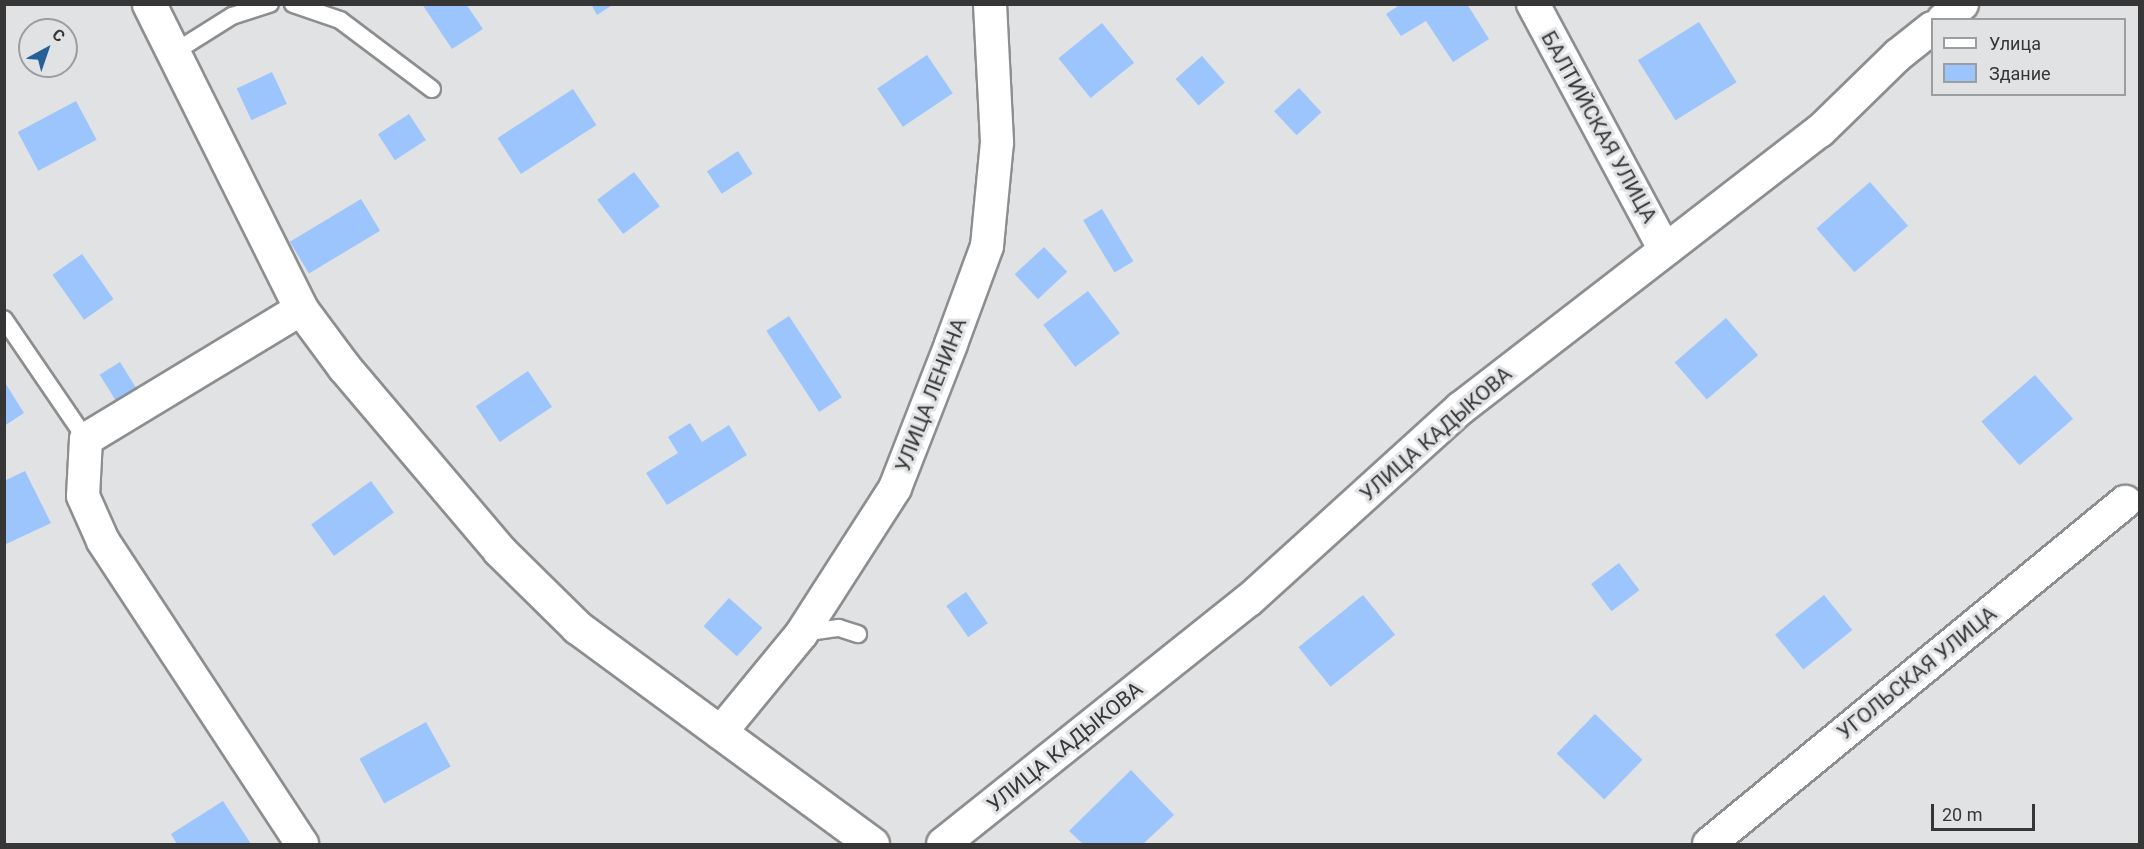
<!DOCTYPE html>
<html>
<head>
<meta charset="utf-8">
<style>
	body { margin:0 }
	#map { position:relative; width:2144px; height:849px; overflow:hidden; background:#e0e2e4; font-family:Roboto,sans-serif }
	div>[style] { position:absolute }
	[style*='--x'] { left:calc(var(--x)*1px); top:calc(var(--y)*1px); width:calc(var(--w)*1px); rotate:calc(var(--a)*1deg) }
	.building>* { inset:0; background:#9cc5fd; transform-origin:0 0 }
	.roads { filter:drop-shadow(2px 0 #8d8e90) drop-shadow(-2px 0 #8d8e90) drop-shadow(0 2px #8d8e90) drop-shadow(0 -2px #8d8e90) }
	.lane>* { height:16px; margin:-8px; padding:0 8px; transform-origin:8px; border-radius:8px; background:#fff }
	.street>* { height:32px; margin:-16px; padding:0 16px; transform-origin:16px; border-radius:16px; background:#fff }
	.secondary>* { height:33px; margin:-16.5px; padding:0 16.5px; transform-origin:16.5px; border-radius:16.5px; background:#fff }
	span { translate:-50% -50%; white-space:nowrap; text-align:center; line-height:1.15; -webkit-text-stroke:6px #e0e2e4; paint-order:stroke }
	.street-label { font-size:21px; color:#363637 }
	.frame { position:absolute; inset:0; border:6px solid #363637; pointer-events:none }
	.legend { position:absolute; left:1931px; top:18px; width:195px; height:78px; box-sizing:border-box; background:#e0e2e4; border:2px solid #9c9d9f; margin:0; padding:8px 10px; list-style:none; font-size:18px; color:#363637 }
	.legend li { display:flex; align-items:center; gap:12px; height:30px }
	.legend b { width:30px; border:2px solid #9c9d9f }
	.north { position:absolute; left:18px; top:18px; width:60px; height:60px; box-sizing:border-box; background:#e0e2e4; border:2px solid #9c9d9f; border-radius:50%; rotate:40deg; font-size:16px; font-weight:700; line-height:24px; text-align:center; color:#363637 }
	.north::after { content:''; display:block; margin:auto; width:21px; height:27px; background:#256198; clip-path:polygon(50% 0,100% 100%,50% 72%,0 100%) }
	.scale { position:absolute; left:1931px; top:804px; width:104px; height:27px; box-sizing:border-box; border:3px solid #363637; border-top:0; padding-left:8px; font-size:18px; line-height:21px; white-space:nowrap; color:#363637; -webkit-text-stroke:4px #e0e2e4; paint-order:stroke }
</style>
</head>
<body>
<div id="map">
	<div class="building">
		<i style="clip-path:polygon(422px 4px,466px 4px,483px 29px,452px 49px)"></i>
		<i style="clip-path:polygon(591px 4px,614px 4px,597px 15px)"></i>
		<i style="clip-path:polygon(1401px 4px,1467px 4px,1489px 39px,1453px 62px,1426px 21px,1401px 36px,1386px 14px)"></i>
		<i style="left:1699px;top:22px;width:71px;height:72px;rotate:58deg"></i>
		<i style="left:1102px;top:23px;width:51px;height:56px;rotate:51deg"></i>
		<i style="left:927px;top:55px;width:46px;height:60px;rotate:56deg"></i>
		<i style="left:1202px;top:56px;width:35px;height:35px;rotate:49deg"></i>
		<i style="left:272px;top:72px;width:35px;height:39px;rotate:65deg"></i>
		<i style="left:1299px;top:88px;width:33px;height:34px;rotate:47deg"></i>
		<i style="left:573px;top:89px;width:43px;height:90px;rotate:57deg"></i>
		<i style="left:76px;top:101px;width:44px;height:66px;rotate:62deg"></i>
		<i style="left:409px;top:114px;width:31px;height:37px;rotate:57deg"></i>
		<i style="left:738px;top:151px;width:27px;height:37px;rotate:57deg"></i>
		<i style="left:634px;top:172px;width:43px;height:46px;rotate:53deg"></i>
		<i style="left:1870px;top:182px;width:58px;height:71px;rotate:49deg"></i>
		<i style="left:361px;top:199px;width:37px;height:83px;rotate:59deg"></i>
		<i style="left:1102px;top:209px;width:61px;height:22px;rotate:59deg"></i>
		<i style="left:1044px;top:247px;width:34px;height:40px;rotate:47deg"></i>
		<i style="left:82px;top:254px;width:55px;height:36px;rotate:55deg"></i>
		<i style="left:1088px;top:291px;width:53px;height:56px;rotate:53deg"></i>
		<i style="left:789px;top:316px;width:97px;height:27px;rotate:57deg"></i>
		<i style="left:1726px;top:318px;width:49px;height:68px;rotate:49deg"></i>
		<i style="left:120px;top:362px;width:32px;height:24px;rotate:58deg"></i>
		<i style="left:528px;top:371px;width:43px;height:63px;rotate:56deg"></i>
		<i style="left:2035px;top:375px;width:58px;height:71px;rotate:49deg"></i>
		<i style="clip-path:polygon(4px 381px,24px 413px,4px 426px)"></i>
		<i style="clip-path:polygon(690px 423px,702px 442px,729px 425px,747px 455px,667px 505px,646px 473px,678px 453px,668px 437px)"></i>
		<i style="clip-path:polygon(25px 471px,51px 523px,4px 545px,4px 481px)"></i>
		<i style="left:371px;top:481px;width:39px;height:74px;rotate:54deg"></i>
		<i style="left:1619px;top:563px;width:34px;height:35px;rotate:53deg"></i>
		<i style="left:966px;top:592px;width:38px;height:24px;rotate:55deg"></i>
		<i style="left:1363px;top:595px;width:51px;height:83px;rotate:51deg"></i>
		<i style="left:1824px;top:595px;width:45px;height:63px;rotate:51deg"></i>
		<i style="left:729px;top:598px;width:45px;height:38px;rotate:42deg"></i>
		<i style="left:1595px;top:714px;width:66px;height:55px;rotate:44deg"></i>
		<i style="left:426px;top:722px;width:51px;height:76px;rotate:61deg"></i>
		<i style="clip-path:polygon(1131px 770px,1174px 815px,1143px 844px,1083px 844px,1069px 831px)"></i>
		<i style="clip-path:polygon(223px 801px,251px 844px,177px 844px,171px 834px)"></i>
	</div>
	<div class="roads">
		<div class="lane">
			<i style="--x:293;--y:4;--w:50;--a:18.8"></i>
			<i style="--x:340;--y:20;--w:115;--a:36.9"></i>
			<i style="--x:173;--y:53;--w:70;--a:-32.1"></i>
			<i style="--x:232;--y:16;--w:40;--a:-18"></i>
			<i style="--x:4;--y:319;--w:145;--a:55.7"></i>
			<i style="--x:802;--y:633;--w:37;--a:-8"></i>
			<i style="--x:839;--y:628;--w:20;--a:18"></i>
		</div>
		<div class="street">
			<i style="--x:1533;--y:4;--w:279;--a:61.8"></i>
			<i style="--x:1943;--y:20;--w:25;--a:-40"></i>
			<i style="--x:301;--y:309;--w:251;--a:148.8"></i>
			<i style="--x:86;--y:439;--w:57;--a:93"></i>
			<i style="--x:83;--y:496;--w:49;--a:66"></i>
			<i style="--x:103;--y:541;--w:363;--a:56.7"></i>
			<i style="--x:720;--y:733;--w:129;--a:-50.6"></i>
			<i style="--x:802;--y:633;--w:172;--a:-57.3"></i>
			<i style="--x:895;--y:488;--w:155;--a:-68.7"></i>
			<i style="--x:951;--y:344;--w:104;--a:-69.8"></i>
			<i style="--x:987;--y:246;--w:104;--a:-84.5"></i>
			<i style="--x:997;--y:142;--w:138;--a:-92.9"></i>
			<i style="--x:943;--y:844;--w:391;--a:-38.6"></i>
			<i style="--x:1249;--y:600;--w:286;--a:-42.2"></i>
			<i style="--x:1461;--y:408;--w:453;--a:-37.7"></i>
			<i style="--x:1820;--y:131;--w:109;--a:-44.3"></i>
			<i style="--x:1898;--y:55;--w:43;--a:-38.5"></i>
			<i style="--x:1709;--y:844;--w:539;--a:-39.42"></i>
		</div>
		<div class="secondary">
			<i style="--x:149;--y:4;--w:341;--a:63.5"></i>
			<i style="--x:301;--y:309;--w:72;--a:53.4"></i>
			<i style="--x:344;--y:367;--w:240;--a:49.7"></i>
			<i style="--x:499;--y:550;--w:110;--a:44.6"></i>
			<i style="--x:577;--y:627;--w:366;--a:36.3"></i>
		</div>
	</div>
	<div class="street-label">
		<span style="left:1599px;top:127px;rotate:61deg">БАЛТИЙСКАЯ УЛИЦА</span>
		<span style="left:931px;top:395px;rotate:-69deg">УЛИЦА ЛЕНИНА</span>
		<span style="left:1436px;top:434px;rotate:-41deg">УЛИЦА КАДЫКОВА</span>
		<span style="left:1917px;top:673px;rotate:-39deg">УГОЛЬСКАЯ УЛИЦА</span>
		<span style="left:1065px;top:747px;rotate:-39deg">УЛИЦА КАДЫКОВА</span>
	</div>
	<div class="frame"></div>
	<ul class="legend">
	<li><b style="height:8px;background:#fff"></b>Улица</li>
	<li><b style="height:16px;background:#9cc5fd"></b>Здание</li>
	</ul>
	<div class="north">С</div>
	<div class="scale">20 m</div>
</div>
</body>
</html>
